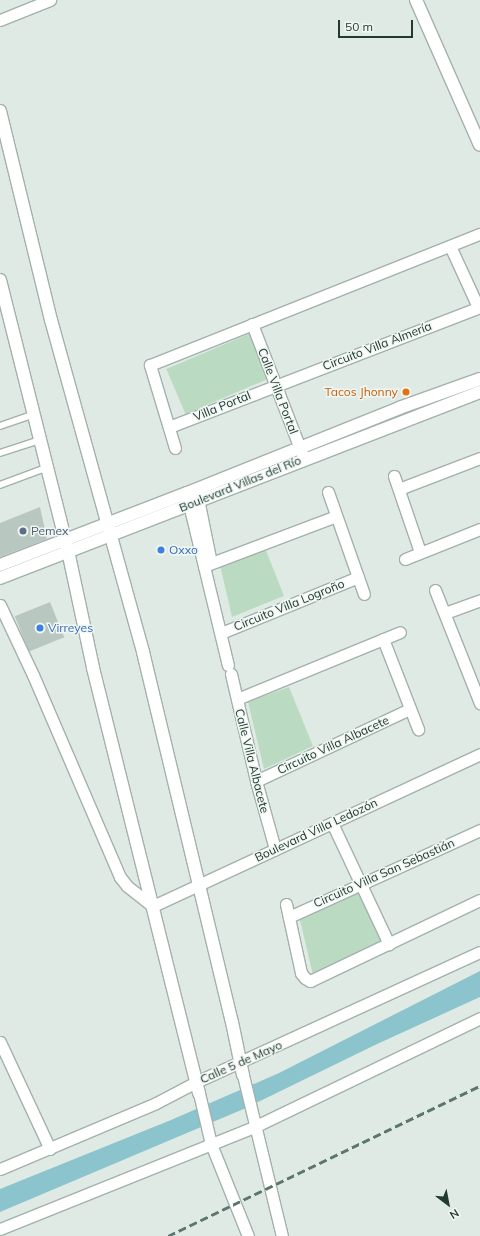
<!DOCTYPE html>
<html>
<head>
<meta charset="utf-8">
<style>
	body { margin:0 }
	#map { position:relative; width:480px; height:1236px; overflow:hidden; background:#e0eae5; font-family:Mulish,sans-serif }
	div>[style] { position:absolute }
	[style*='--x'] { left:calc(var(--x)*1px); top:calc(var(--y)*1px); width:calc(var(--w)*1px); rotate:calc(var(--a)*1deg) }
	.green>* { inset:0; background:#badac2; transform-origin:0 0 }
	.water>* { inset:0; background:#8bc4cd }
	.building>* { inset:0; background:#b9c7c1; transform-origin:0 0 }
	.roads { filter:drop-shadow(1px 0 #a3b1ac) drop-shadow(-1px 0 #a3b1ac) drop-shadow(0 1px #a3b1ac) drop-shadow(0 -1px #a3b1ac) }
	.lane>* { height:5.5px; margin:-2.75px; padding:0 2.75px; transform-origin:2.75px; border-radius:2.75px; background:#fff }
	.street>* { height:11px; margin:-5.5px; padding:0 5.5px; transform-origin:5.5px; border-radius:5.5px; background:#fff }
	.secondary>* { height:12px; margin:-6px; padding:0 6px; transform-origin:6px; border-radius:6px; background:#fff }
	.rail>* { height:3px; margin-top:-1.5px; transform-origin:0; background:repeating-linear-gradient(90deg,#5c756e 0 8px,transparent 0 12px) }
	.dots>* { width:11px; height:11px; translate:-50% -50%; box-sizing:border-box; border:2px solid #f0f7f3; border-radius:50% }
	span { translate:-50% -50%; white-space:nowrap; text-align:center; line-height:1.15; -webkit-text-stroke:3px #f0f7f3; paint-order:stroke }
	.street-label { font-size:12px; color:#223932 }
	.food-label { font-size:12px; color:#c56008 }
	.right { translate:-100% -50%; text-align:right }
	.service-label { font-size:12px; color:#4e5e75 }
	.left { translate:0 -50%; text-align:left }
	.shop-label { font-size:12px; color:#366cbe }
	.north { position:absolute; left:428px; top:1184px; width:40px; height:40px; -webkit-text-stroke:3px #f0f7f3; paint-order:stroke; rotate:148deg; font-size:11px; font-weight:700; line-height:16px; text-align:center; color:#223932 }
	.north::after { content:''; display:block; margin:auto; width:14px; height:18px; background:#223932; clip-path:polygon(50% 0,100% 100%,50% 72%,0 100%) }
	.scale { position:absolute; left:338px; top:20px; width:75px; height:18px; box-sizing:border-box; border:2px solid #223932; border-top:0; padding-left:5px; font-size:12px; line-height:14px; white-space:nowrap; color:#223932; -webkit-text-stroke:3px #f0f7f3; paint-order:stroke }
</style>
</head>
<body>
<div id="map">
	<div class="green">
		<i style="left:251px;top:333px;width:49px;height:92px;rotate:67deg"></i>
		<i style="clip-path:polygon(265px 548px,284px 596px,232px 617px,220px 565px)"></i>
		<i style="clip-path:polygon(289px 687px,313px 746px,264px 769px,248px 702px)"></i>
		<i style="clip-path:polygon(361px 892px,384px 941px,313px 975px,300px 920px)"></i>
	</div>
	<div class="water">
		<i style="clip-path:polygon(480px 971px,480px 997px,375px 1045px,246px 1108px,0 1212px,0 1189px,171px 1120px,279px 1073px)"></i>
	</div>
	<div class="building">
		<i style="clip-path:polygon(40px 507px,47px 539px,0 557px,0 523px)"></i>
		<i style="left:50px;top:602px;width:38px;height:38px;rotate:68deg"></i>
	</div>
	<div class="roads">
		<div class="lane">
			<i style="--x:0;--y:426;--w:36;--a:-19"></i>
			<i style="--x:0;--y:453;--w:42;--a:-18"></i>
			<i style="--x:0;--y:485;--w:49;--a:-20.3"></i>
		</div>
		<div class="street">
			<i style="--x:0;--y:20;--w:54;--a:-21.8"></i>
			<i style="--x:450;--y:246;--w:67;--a:65.3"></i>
			<i style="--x:252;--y:324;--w:142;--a:68.9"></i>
			<i style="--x:169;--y:427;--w:333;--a:-21.1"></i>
			<i style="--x:175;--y:448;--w:87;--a:-106.8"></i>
			<i style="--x:150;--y:365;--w:355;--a:-21.7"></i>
			<i style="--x:394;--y:476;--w:80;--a:71.1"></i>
			<i style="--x:399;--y:489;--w:87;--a:-20.9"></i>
			<i style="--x:328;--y:492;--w:108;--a:70.6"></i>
			<i style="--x:197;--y:494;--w:65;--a:78.5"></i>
			<i style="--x:187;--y:496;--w:174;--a:76.4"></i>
			<i style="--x:405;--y:559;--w:81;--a:-21.8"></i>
			<i style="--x:204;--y:566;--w:141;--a:-20.7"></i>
			<i style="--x:435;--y:590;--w:122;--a:68.3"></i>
			<i style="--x:0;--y:605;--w:77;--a:64.8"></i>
			<i style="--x:33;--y:675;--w:220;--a:66.7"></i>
			<i style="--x:120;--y:877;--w:11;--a:52"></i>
			<i style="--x:127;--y:886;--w:33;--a:38"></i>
			<i style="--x:153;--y:906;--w:361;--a:-24.9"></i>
			<i style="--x:445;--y:613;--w:37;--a:-20"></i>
			<i style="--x:221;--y:633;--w:148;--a:-22.2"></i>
			<i style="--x:383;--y:639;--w:97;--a:68.7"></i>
			<i style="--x:231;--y:674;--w:110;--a:76.8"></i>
			<i style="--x:256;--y:781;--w:71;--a:74.4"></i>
			<i style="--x:237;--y:699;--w:176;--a:-22.3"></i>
			<i style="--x:256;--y:781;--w:170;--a:-25.1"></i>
			<i style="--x:332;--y:823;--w:134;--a:64.8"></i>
			<i style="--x:286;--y:904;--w:71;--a:77.7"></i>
			<i style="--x:301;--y:973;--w:6;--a:51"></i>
			<i style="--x:305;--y:978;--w:6;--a:31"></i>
			<i style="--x:310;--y:981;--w:188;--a:-25.5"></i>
			<i style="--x:289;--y:917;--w:210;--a:-24.5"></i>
			<i style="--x:0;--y:1042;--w:118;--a:65"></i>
			<i style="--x:243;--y:1075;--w:166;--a:76.4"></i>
			<i style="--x:199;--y:1093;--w:52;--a:76.8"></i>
			<i style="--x:211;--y:1144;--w:99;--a:68.1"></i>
			<i style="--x:0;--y:1169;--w:169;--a:-22.9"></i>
			<i style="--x:156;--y:1103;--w:45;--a:-27.7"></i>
			<i style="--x:196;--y:1082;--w:312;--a:-24.6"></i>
			<i style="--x:0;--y:1229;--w:276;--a:-21.9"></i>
			<i style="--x:256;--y:1126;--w:249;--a:-25.7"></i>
		</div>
		<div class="secondary">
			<i style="--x:416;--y:0;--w:158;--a:66.2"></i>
			<i style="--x:0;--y:111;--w:215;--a:76.3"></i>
			<i style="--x:51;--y:320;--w:345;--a:74.5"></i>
			<i style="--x:143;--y:652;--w:381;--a:76.5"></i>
			<i style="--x:232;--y:1022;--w:54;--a:78.3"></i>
			<i style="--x:0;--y:280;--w:279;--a:75.9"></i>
			<i style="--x:68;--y:551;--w:120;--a:77.9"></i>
			<i style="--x:93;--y:668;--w:438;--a:76"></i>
			<i style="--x:0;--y:565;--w:200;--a:-21.1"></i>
			<i style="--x:187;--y:493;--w:228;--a:-21.8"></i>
			<i style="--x:399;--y:408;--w:86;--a:-19.7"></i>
			<i style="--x:0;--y:578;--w:515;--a:-21.18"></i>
		</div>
	</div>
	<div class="rail">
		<i style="--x:168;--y:1236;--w:346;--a:-25.7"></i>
	</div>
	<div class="dots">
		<i style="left:406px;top:392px;background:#e8710a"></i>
		<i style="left:23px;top:531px;background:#5c6f8a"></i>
		<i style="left:161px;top:550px;background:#3f7fe0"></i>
		<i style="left:40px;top:628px;background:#3f7fe0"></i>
	</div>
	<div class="street-label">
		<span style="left:377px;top:346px;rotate:-21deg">Circuito Villa Almería</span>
		<span style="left:278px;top:391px;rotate:69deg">Calle Villa Portal</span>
		<span style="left:222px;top:406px;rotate:-22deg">Villa Portal</span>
		<span style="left:240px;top:484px;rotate:-22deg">Boulevard Villas del Río</span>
		<span style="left:289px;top:605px;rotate:-22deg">Circuito Villa Logroño</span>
		<span style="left:333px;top:745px;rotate:-25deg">Circuito Villa Albacete</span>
		<span style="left:252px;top:761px;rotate:76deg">Calle Villa Albacete</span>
		<span style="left:316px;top:830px;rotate:-25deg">Boulevard Villa Ledozón</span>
		<span style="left:384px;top:873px;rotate:-24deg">Circuito Villa San Sebastián</span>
		<span style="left:241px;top:1062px;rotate:-24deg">Calle 5 de Mayo</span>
	</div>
	<div class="food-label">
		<span class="right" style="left:398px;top:392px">Tacos Jhonny</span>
	</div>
	<div class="service-label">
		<span class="left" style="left:31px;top:531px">Pemex</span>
	</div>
	<div class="shop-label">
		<span class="left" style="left:169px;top:550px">Oxxo</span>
		<span class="left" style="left:48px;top:628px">Virreyes</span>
	</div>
	<div class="north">N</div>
	<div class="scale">50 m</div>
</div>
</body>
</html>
